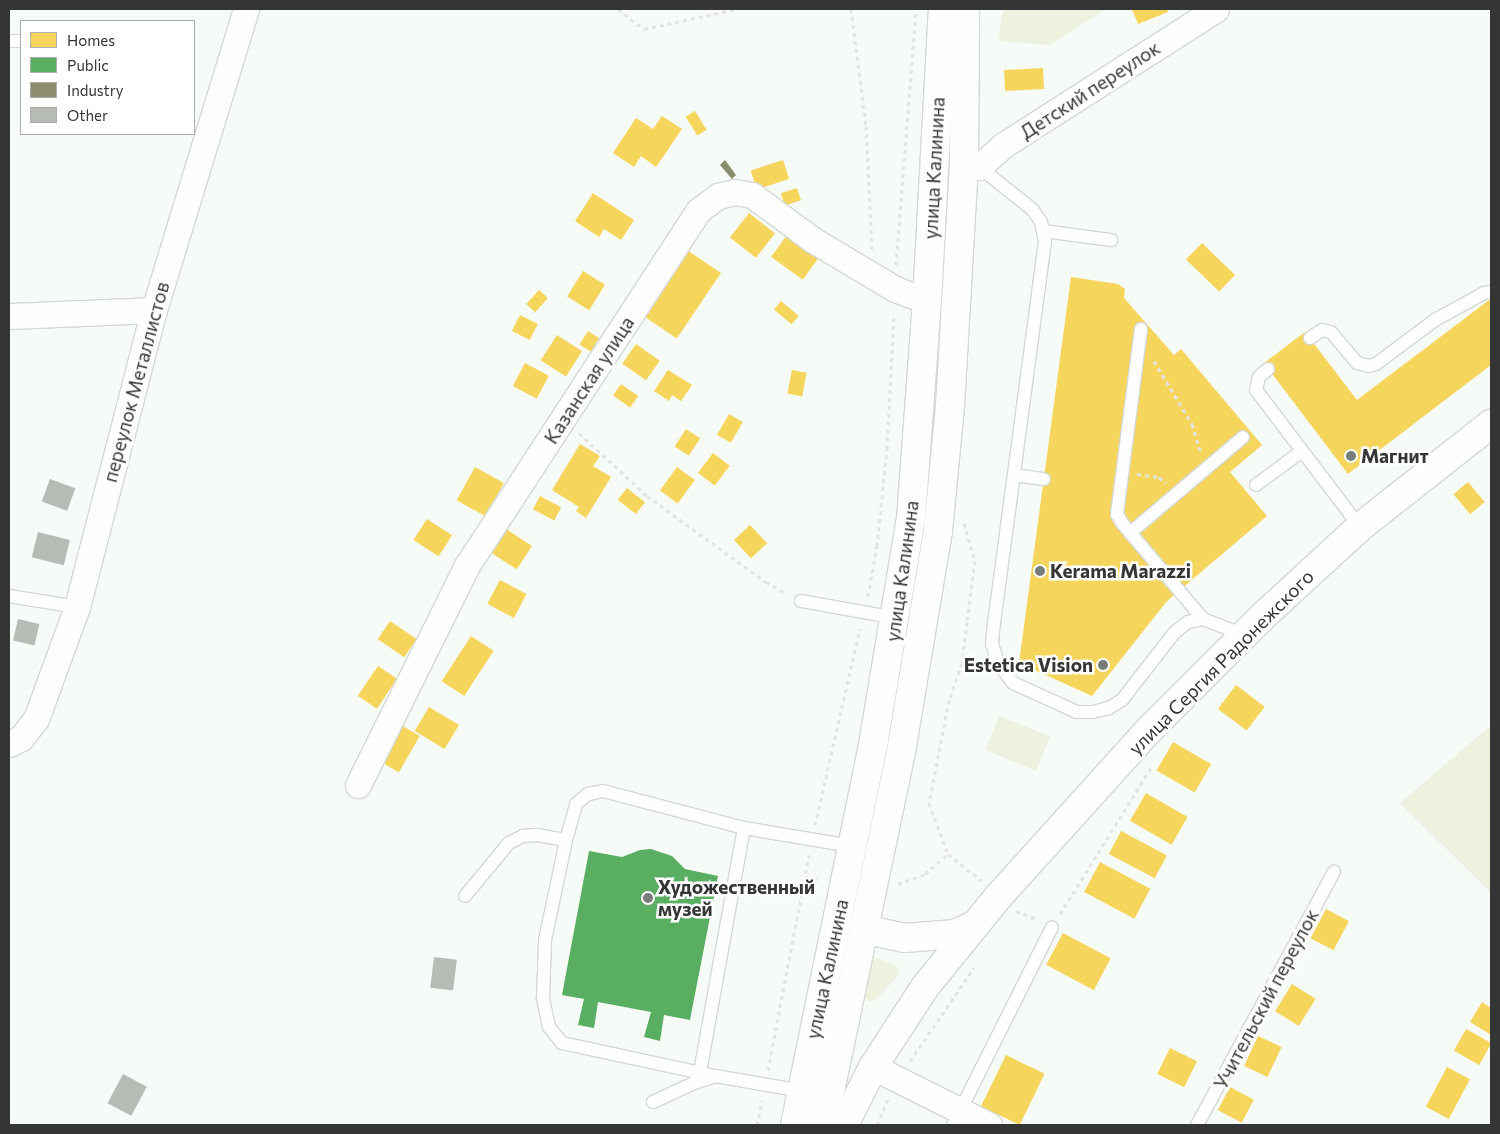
<!DOCTYPE html>
<html>
<head>
<meta charset="utf-8">
<style>
	body { margin:0 }
	#map { position:relative; width:1500px; height:1134px; overflow:hidden; background:#f6fbf8; font-family:Commissioner,sans-serif }
	div>[style] { position:absolute }
	[style*='--x'] { left:calc(var(--x)*1px); top:calc(var(--y)*1px); width:calc(var(--w)*1px); rotate:calc(var(--a)*1deg) }
	.green>* { inset:0; background:#eef1df; transform-origin:0 0 }
	.homes>* { inset:0; background:#f6d55c; transform-origin:0 0 }
	.public>* { inset:0; background:#5aae61 }
	.industry>* { inset:0; background:#8c8c6e }
	.building>* { inset:0; background:#b6bbb5; transform-origin:0 0 }
	.path>* { height:3px; margin-top:-1.5px; transform-origin:0; background:repeating-linear-gradient(90deg,#e2e3e2 0 4px,transparent 0 8px) }
	.roads { filter:drop-shadow(1px 0 #d4d8d5) drop-shadow(-1px 0 #d4d8d5) drop-shadow(0 1px #d4d8d5) drop-shadow(0 -1px #d4d8d5) }
	.lane>* { height:12px; margin:-6px; padding:0 6px; transform-origin:6px; border-radius:6px; background:#fefefe }
	.street>* { height:25px; margin:-12.5px; padding:0 12.5px; transform-origin:12.5px; border-radius:12.5px; background:#fefefe }
	.secondary>* { height:28px; margin:-14px; padding:0 14px; transform-origin:14px; border-radius:14px; background:#fefefe }
	.primary>* { height:28px; margin:-14px; padding:0 14px; transform-origin:14px; border-radius:14px; background:#fefefe }
	.dots>* { width:14px; height:14px; translate:-50% -50%; box-sizing:border-box; border:2px solid #fff; border-radius:50% }
	span { translate:-50% -50%; white-space:nowrap; text-align:center; line-height:1.15; -webkit-text-stroke:5px #fff; paint-order:stroke }
	.street-label { font-size:19px; color:#333634 }
	.poi-label { font-size:19px; color:#333634; font-weight:700 }
	.left { translate:0 -50%; text-align:left }
	.right { translate:-100% -50%; text-align:right }
	.frame { position:absolute; inset:0; border:10px solid #333634; pointer-events:none }
	.legend { position:absolute; left:20px; top:20px; width:175px; height:115px; box-sizing:border-box; background:#fff; border:1px solid #adafae; margin:0; padding:6px 9px; list-style:none; font-size:15px; color:#333634 }
	.legend li { display:flex; align-items:center; gap:10px; height:25px }
	.legend b { width:25px; border:1px solid #adafae }
</style>
</head>
<body>
<div id="map">
	<div class="green">
		<i style="clip-path:polygon(1003px 9px,1106px 9px,1050px 45px,998px 41px)"></i>
		<i style="left:999px;top:716px;width:55px;height:37px;rotate:22deg"></i>
		<i style="clip-path:polygon(1491px 725px,1491px 893px,1400px 803px)"></i>
		<i style="clip-path:polygon(878px 958px,897px 966px,899px 971px,898px 976px,874px 1001px,868px 1001px,864px 996px,871px 961px)"></i>
	</div>
	<div class="homes">
		<i style="clip-path:polygon(1132px 9px,1167px 9px,1168px 12px,1138px 24px)"></i>
		<i style="left:1043px;top:68px;width:21px;height:39px;rotate:87deg"></i>
		<i style="left:695px;top:111px;width:22px;height:11px;rotate:58deg"></i>
		<i style="clip-path:polygon(662px 116px,682px 129px,656px 167px,641px 156px,634px 167px,613px 153px,636px 118px,653px 129px)"></i>
		<i style="left:783px;top:160px;width:20px;height:34px;rotate:72deg"></i>
		<i style="left:797px;top:188px;width:13px;height:17px;rotate:72deg"></i>
		<i style="clip-path:polygon(593px 193px,634px 220px,621px 240px,604px 229px,599px 237px,575px 221px)"></i>
		<i style="left:749px;top:213px;width:33px;height:31px;rotate:38deg"></i>
		<i style="left:787px;top:235px;width:39px;height:27px;rotate:36deg"></i>
		<i style="left:1202px;top:243px;width:46px;height:23px;rotate:44deg"></i>
		<i style="left:687px;top:250px;width:41px;height:79px;rotate:34deg"></i>
		<i style="left:583px;top:271px;width:26px;height:30px;rotate:32deg"></i>
		<i style="clip-path:polygon(1071px 277px,1118px 284px,1125px 289px,1124px 298px,1174px 355px,1181px 349px,1262px 445px,1230px 472px,1267px 516px,1167px 601px,1092px 696px,1019px 663px)"></i>
		<i style="left:539px;top:290px;width:12px;height:19px;rotate:42deg"></i>
		<i style="clip-path:polygon(1489px 300px,1491px 303px,1491px 365px,1348px 474px,1264px 363px,1305px 332px,1357px 400px)"></i>
		<i style="left:781px;top:301px;width:23px;height:11px;rotate:40deg"></i>
		<i style="left:520px;top:315px;width:20px;height:18px;rotate:27deg"></i>
		<i style="left:588px;top:331px;width:13px;height:16px;rotate:32deg"></i>
		<i style="left:557px;top:335px;width:30px;height:30px;rotate:33deg"></i>
		<i style="left:636px;top:344px;width:29px;height:24px;rotate:35deg"></i>
		<i style="left:525px;top:363px;width:27px;height:26px;rotate:28deg"></i>
		<i style="clip-path:polygon(668px 370px,692px 385px,681px 401px,672px 395px,669px 401px,654px 391px)"></i>
		<i style="left:792px;top:370px;width:15px;height:24px;rotate:11deg"></i>
		<i style="left:621px;top:384px;width:21px;height:14px;rotate:35deg"></i>
		<i style="left:729px;top:414px;width:16px;height:24px;rotate:30deg"></i>
		<i style="left:686px;top:429px;width:17px;height:21px;rotate:33deg"></i>
		<i style="clip-path:polygon(580px 444px,600px 456px,593px 466px,611px 477px,586px 518px,576px 511px,579px 507px,552px 490px)"></i>
		<i style="left:713px;top:453px;width:21px;height:25px;rotate:37deg"></i>
		<i style="left:475px;top:467px;width:33px;height:38px;rotate:29deg"></i>
		<i style="left:677px;top:467px;width:22px;height:29px;rotate:36deg"></i>
		<i style="left:1468px;top:482px;width:26px;height:19px;rotate:50deg"></i>
		<i style="left:627px;top:488px;width:23px;height:15px;rotate:38deg"></i>
		<i style="left:540px;top:496px;width:24px;height:15px;rotate:28deg"></i>
		<i style="left:427px;top:519px;width:30px;height:25px;rotate:33deg"></i>
		<i style="left:750px;top:525px;width:25px;height:22px;rotate:47deg"></i>
		<i style="left:506px;top:529px;width:31px;height:28px;rotate:33deg"></i>
		<i style="left:500px;top:580px;width:30px;height:27px;rotate:28deg"></i>
		<i style="left:390px;top:621px;width:32px;height:22px;rotate:34deg"></i>
		<i style="left:471px;top:636px;width:27px;height:54px;rotate:33deg"></i>
		<i style="left:378px;top:666px;width:23px;height:36px;rotate:34deg"></i>
		<i style="left:1236px;top:685px;width:36px;height:30px;rotate:37deg"></i>
		<i style="left:429px;top:707px;width:35px;height:28px;rotate:31deg"></i>
		<i style="left:399px;top:724px;width:24px;height:42px;rotate:30deg"></i>
		<i style="left:1173px;top:742px;width:44px;height:33px;rotate:30deg"></i>
		<i style="left:1146px;top:793px;width:48px;height:32px;rotate:30deg"></i>
		<i style="left:1121px;top:831px;width:52px;height:26px;rotate:28deg"></i>
		<i style="left:1100px;top:862px;width:57px;height:34px;rotate:28deg"></i>
		<i style="left:1326px;top:909px;width:26px;height:33px;rotate:28deg"></i>
		<i style="left:1063px;top:933px;width:54px;height:36px;rotate:28deg"></i>
		<i style="left:1292px;top:984px;width:28px;height:32px;rotate:32deg"></i>
		<i style="clip-path:polygon(1482px 1002px,1491px 1008px,1491px 1035px,1470px 1022px)"></i>
		<i style="left:1466px;top:1029px;width:29px;height:25px;rotate:29deg"></i>
		<i style="left:1258px;top:1036px;width:26px;height:33px;rotate:25deg"></i>
		<i style="left:1170px;top:1048px;width:30px;height:29px;rotate:26deg"></i>
		<i style="left:1006px;top:1055px;width:43px;height:57px;rotate:26deg"></i>
		<i style="left:1447px;top:1067px;width:26px;height:45px;rotate:28deg"></i>
		<i style="left:1230px;top:1087px;width:27px;height:26px;rotate:28deg"></i>
	</div>
	<div class="public">
		<i style="clip-path:polygon(651px 849px,672px 856px,685px 869px,718px 876px,690px 1020px,664px 1015px,660px 1041px,644px 1037px,651px 1012px,598px 1002px,594px 1028px,578px 1025px,584px 999px,562px 995px,589px 851px,622px 857px,640px 850px)"></i>
	</div>
	<div class="industry">
		<i style="clip-path:polygon(725px 160px,736px 175px,732px 179px,720px 165px)"></i>
	</div>
	<div class="building">
		<i style="left:50px;top:479px;width:27px;height:24px;rotate:20deg"></i>
		<i style="left:38px;top:532px;width:33px;height:26px;rotate:14deg"></i>
		<i style="left:18px;top:619px;width:22px;height:22px;rotate:13deg"></i>
		<i style="left:434px;top:957px;width:23px;height:31px;rotate:7deg"></i>
		<i style="left:123px;top:1074px;width:27px;height:33px;rotate:28deg"></i>
	</div>
	<div class="path">
		<i style="--x:618;--y:9;--w:33;--a:38"></i>
		<i style="--x:644;--y:29;--w:95;--a:-12.1"></i>
		<i style="--x:851;--y:9;--w:118;--a:82.7"></i>
		<i style="--x:866;--y:126;--w:123;--a:87.2"></i>
		<i style="--x:896;--y:265;--w:257;--a:-85.5"></i>
		<i style="--x:1154;--y:361;--w:74;--a:58.9"></i>
		<i style="--x:1192;--y:424;--w:28;--a:73"></i>
		<i style="--x:579;--y:433;--w:93;--a:42.8"></i>
		<i style="--x:647;--y:496;--w:147;--a:35.9"></i>
		<i style="--x:766;--y:582;--w:24;--a:30"></i>
		<i style="--x:1137;--y:474;--w:22;--a:8"></i>
		<i style="--x:1159;--y:477;--w:9;--a:41"></i>
		<i style="--x:964;--y:523;--w:40;--a:74"></i>
		<i style="--x:975;--y:561;--w:62;--a:97.5"></i>
		<i style="--x:967;--y:622;--w:41;--a:97"></i>
		<i style="--x:962;--y:663;--w:39;--a:109"></i>
		<i style="--x:949;--y:700;--w:105;--a:101"></i>
		<i style="--x:929;--y:803;--w:54;--a:69.6"></i>
		<i style="--x:948;--y:854;--w:43;--a:38.5"></i>
		<i style="--x:868;--y:596;--w:51;--a:-79.8"></i>
		<i style="--x:877;--y:546;--w:98;--a:-84.1"></i>
		<i style="--x:887;--y:449;--w:135;--a:-87"></i>
		<i style="--x:815;--y:825;--w:201;--a:-77.1"></i>
		<i style="--x:805;--y:877;--w:16;--a:11"></i>
		<i style="--x:898;--y:884;--w:29;--a:-20"></i>
		<i style="--x:925;--y:874;--w:30;--a:-41"></i>
		<i style="--x:1016;--y:911;--w:24;--a:22"></i>
		<i style="--x:1060;--y:914;--w:174;--a:-58.1"></i>
		<i style="--x:910;--y:1061;--w:113;--a:-55.5"></i>
		<i style="--x:768;--y:1070;--w:219;--a:-79.2"></i>
		<i style="--x:757;--y:1125;--w:25;--a:-78"></i>
		<i style="--x:877;--y:1125;--w:28;--a:-67"></i>
	</div>
	<div class="roads">
		<div class="lane">
			<i style="--x:9;--y:41;--w:12;--a:0"></i>
			<i style="--x:979;--y:167;--w:68;--a:38.4"></i>
			<i style="--x:1032;--y:209;--w:16;--a:55"></i>
			<i style="--x:1041;--y:222;--w:19;--a:78"></i>
			<i style="--x:1045;--y:241;--w:394;--a:97.6"></i>
			<i style="--x:993;--y:632;--w:12;--a:95"></i>
			<i style="--x:992;--y:644;--w:20;--a:72"></i>
			<i style="--x:998;--y:663;--w:25;--a:53"></i>
			<i style="--x:1013;--y:683;--w:70;--a:24.4"></i>
			<i style="--x:1077;--y:712;--w:16;--a:0"></i>
			<i style="--x:1093;--y:712;--w:16;--a:-14"></i>
			<i style="--x:1109;--y:708;--w:15;--a:-32"></i>
			<i style="--x:1122;--y:700;--w:86;--a:-52.1"></i>
			<i style="--x:1175;--y:632;--w:16;--a:-38"></i>
			<i style="--x:1188;--y:622;--w:15;--a:-11"></i>
			<i style="--x:1203;--y:619;--w:44;--a:21.3"></i>
			<i style="--x:1044;--y:231;--w:68;--a:7.7"></i>
			<i style="--x:1141;--y:329;--w:187;--a:97.4"></i>
			<i style="--x:1117;--y:514;--w:10;--a:61"></i>
			<i style="--x:1122;--y:523;--w:126;--a:49.8"></i>
			<i style="--x:1310;--y:338;--w:14;--a:-34"></i>
			<i style="--x:1322;--y:330;--w:9;--a:13"></i>
			<i style="--x:1331;--y:332;--w:40;--a:50"></i>
			<i style="--x:1357;--y:363;--w:12;--a:14"></i>
			<i style="--x:1369;--y:366;--w:7;--a:-16"></i>
			<i style="--x:1376;--y:364;--w:74;--a:-36.7"></i>
			<i style="--x:1435;--y:320;--w:56;--a:-28.9"></i>
			<i style="--x:1484;--y:293;--w:7;--a:-8"></i>
			<i style="--x:1268;--y:369;--w:12;--a:138"></i>
			<i style="--x:1259;--y:377;--w:13;--a:103"></i>
			<i style="--x:1256;--y:390;--w:172;--a:52.8"></i>
			<i style="--x:1014;--y:475;--w:30;--a:8"></i>
			<i style="--x:1256;--y:485;--w:57;--a:-36.5"></i>
			<i style="--x:1130;--y:533;--w:148;--a:-40.3"></i>
			<i style="--x:9;--y:596;--w:69;--a:9.2"></i>
			<i style="--x:801;--y:601;--w:97;--a:10.1"></i>
			<i style="--x:465;--y:896;--w:69;--a:-50.3"></i>
			<i style="--x:509;--y:843;--w:16;--a:-27"></i>
			<i style="--x:523;--y:836;--w:14;--a:-4"></i>
			<i style="--x:537;--y:835;--w:29;--a:10"></i>
			<i style="--x:700;--y:1072;--w:248;--a:-79.8"></i>
			<i style="--x:802;--y:1091;--w:88;--a:-170.2"></i>
			<i style="--x:715;--y:1076;--w:157;--a:-167.8"></i>
			<i style="--x:562;--y:1043;--w:21;--a:-129"></i>
			<i style="--x:549;--y:1027;--w:30;--a:-102"></i>
			<i style="--x:543;--y:998;--w:58;--a:-88"></i>
			<i style="--x:545;--y:940;--w:102;--a:-78.1"></i>
			<i style="--x:566;--y:840;--w:37;--a:-74"></i>
			<i style="--x:576;--y:804;--w:16;--a:-40"></i>
			<i style="--x:588;--y:794;--w:15;--a:-11"></i>
			<i style="--x:603;--y:791;--w:146;--a:14.7"></i>
			<i style="--x:744;--y:828;--w:109;--a:9.5"></i>
			<i style="--x:653;--y:1102;--w:45;--a:-24.9"></i>
			<i style="--x:694;--y:1083;--w:22;--a:-18"></i>
			<i style="--x:953;--y:1125;--w:221;--a:-63.4"></i>
			<i style="--x:1197;--y:1125;--w:288;--a:-61.6"></i>
		</div>
		<div class="street">
			<i style="--x:964;--y:165;--w:15;--a:8"></i>
			<i style="--x:979;--y:167;--w:31;--a:-42"></i>
			<i style="--x:1002;--y:146;--w:254;--a:-32.6"></i>
			<i style="--x:9;--y:316;--w:145;--a:-2.4"></i>
			<i style="--x:9;--y:744;--w:13;--a:-27"></i>
			<i style="--x:21;--y:738;--w:24;--a:-52"></i>
			<i style="--x:36;--y:719;--w:119;--a:-69.9"></i>
			<i style="--x:77;--y:607;--w:307;--a:-75.5"></i>
			<i style="--x:154;--y:310;--w:315;--a:-73"></i>
			<i style="--x:358;--y:785;--w:243;--a:-63.6"></i>
			<i style="--x:466;--y:567;--w:426;--a:-56.9"></i>
			<i style="--x:699;--y:210;--w:24;--a:-36"></i>
			<i style="--x:718;--y:196;--w:17;--a:-13"></i>
			<i style="--x:735;--y:192;--w:17;--a:10"></i>
			<i style="--x:752;--y:195;--w:76;--a:36.4"></i>
			<i style="--x:813;--y:240;--w:96;--a:30.9"></i>
			<i style="--x:895;--y:289;--w:34;--a:21"></i>
			<i style="--x:873;--y:1067;--w:130;--a:26.6"></i>
		</div>
		<div class="secondary">
			<i style="--x:863;--y:929;--w:43;--a:12.1"></i>
			<i style="--x:905;--y:938;--w:50;--a:-4.6"></i>
			<i style="--x:955;--y:934;--w:21;--a:-25"></i>
			<i style="--x:844;--y:1125;--w:65;--a:-63.4"></i>
			<i style="--x:873;--y:1067;--w:95;--a:-57"></i>
			<i style="--x:925;--y:987;--w:117;--a:-50.9"></i>
			<i style="--x:999;--y:896;--w:225;--a:-47.9"></i>
			<i style="--x:1150;--y:729;--w:157;--a:-45"></i>
			<i style="--x:1261;--y:618;--w:134;--a:-42.6"></i>
			<i style="--x:1360;--y:527;--w:167;--a:-38.2"></i>
		</div>
		<div class="primary">
			<i style="--x:795;--y:1125;--w:394;--a:-78.4"></i>
			<i style="--x:874;--y:739;--w:223;--a:-80.5"></i>
			<i style="--x:911;--y:519;--w:219;--a:-85.8"></i>
			<i style="--x:927;--y:301;--w:292;--a:-86.9"></i>
			<i style="--x:823;--y:1125;--w:381;--a:-78.2"></i>
			<i style="--x:901;--y:752;--w:224;--a:-80.5"></i>
			<i style="--x:938;--y:531;--w:125;--a:-84.5"></i>
			<i style="--x:950;--y:407;--w:242;--a:-86.7"></i>
			<i style="--x:964;--y:165;--w:156;--a:-89.6"></i>
		</div>
	</div>
	<div class="dots">
		<i style="left:1351px;top:456px;background:#777b79"></i>
		<i style="left:1040px;top:571px;background:#777b79"></i>
		<i style="left:1103px;top:665px;background:#777b79"></i>
		<i style="left:648px;top:898px;background:#777b79"></i>
	</div>
	<div class="street-label">
		<span style="left:1090px;top:90px;rotate:-33deg">Детский переулок</span>
		<span style="left:934px;top:168px;rotate:-87deg">улица Калинина</span>
		<span style="left:589px;top:380px;rotate:-57deg">Казанская улица</span>
		<span style="left:136px;top:382px;rotate:-75deg">переулок Металлистов</span>
		<span style="left:902px;top:571px;rotate:-82deg">улица Калинина</span>
		<span style="left:1221px;top:662px;rotate:-45deg">улица Сергия Радонежского</span>
		<span style="left:827px;top:969px;rotate:-78deg">улица Калинина</span>
		<span style="left:1266px;top:999px;rotate:-62deg">Учительский переулок</span>
	</div>
	<div class="poi-label">
		<span class="left" style="left:1361px;top:456px">Магнит</span>
		<span class="left" style="left:1050px;top:571px">Kerama Marazzi</span>
		<span class="right" style="left:1093px;top:665px">Estetica Vision</span>
		<span class="left" style="left:658px;top:898px">Художественный<br>музей</span>
	</div>
	<div class="frame"></div>
	<ul class="legend">
	<li><b style="height:14px;background:#f6d55c"></b>Homes</li>
	<li><b style="height:14px;background:#5aae61"></b>Public</li>
	<li><b style="height:14px;background:#8c8c6e"></b>Industry</li>
	<li><b style="height:14px;background:#b6bbb5"></b>Other</li>
	</ul>
</div>
</body>
</html>
